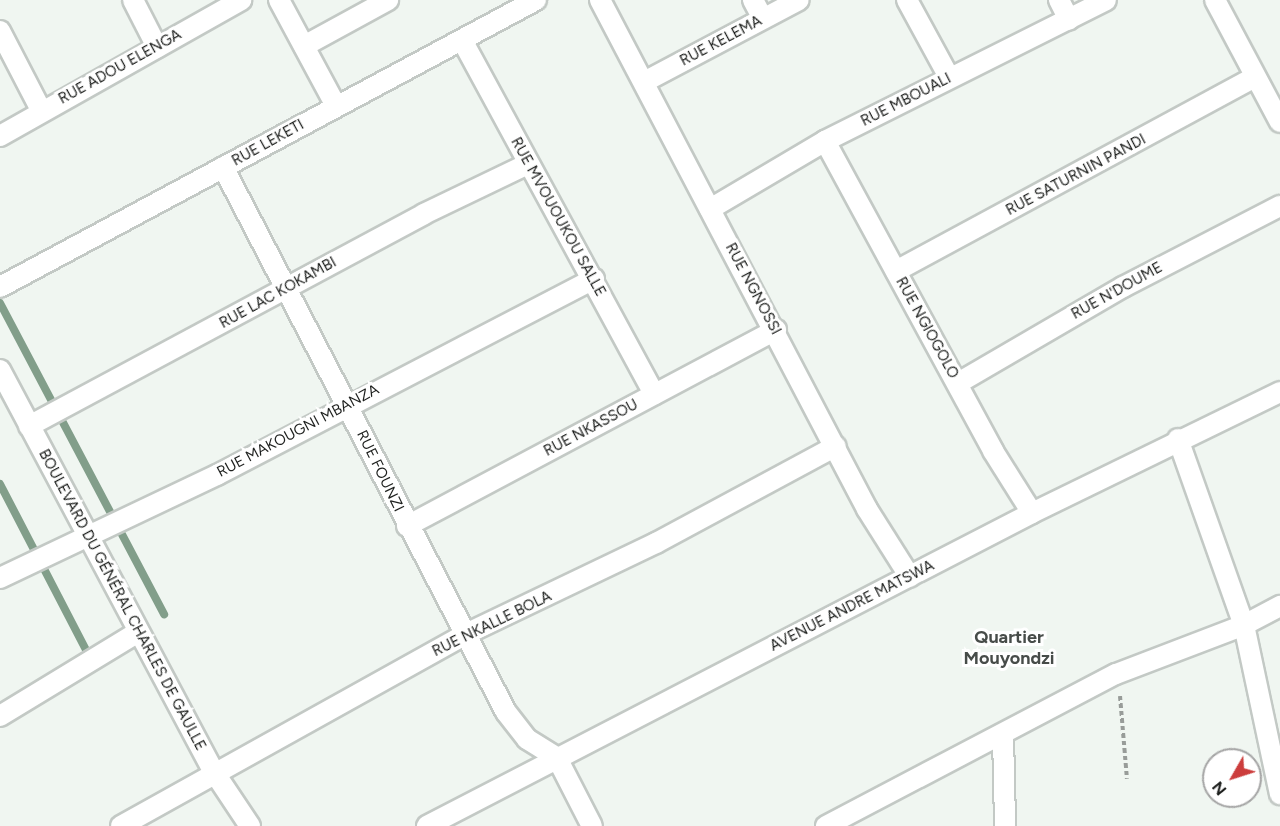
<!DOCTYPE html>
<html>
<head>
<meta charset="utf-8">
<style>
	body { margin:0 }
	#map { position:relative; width:1280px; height:826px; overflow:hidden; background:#f0f6f1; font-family:Figtree,sans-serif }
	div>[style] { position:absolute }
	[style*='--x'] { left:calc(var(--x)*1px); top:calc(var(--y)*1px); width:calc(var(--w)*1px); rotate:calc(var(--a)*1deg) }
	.stream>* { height:8px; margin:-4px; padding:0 4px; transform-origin:4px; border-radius:4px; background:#829e8a }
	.path>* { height:4px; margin-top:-2px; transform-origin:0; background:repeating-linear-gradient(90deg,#989c99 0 4.5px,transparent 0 7.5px) }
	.roads { filter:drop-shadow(2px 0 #c3c9c5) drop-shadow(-2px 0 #c3c9c5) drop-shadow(0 2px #c3c9c5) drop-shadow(0 -2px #c3c9c5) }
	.minor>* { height:20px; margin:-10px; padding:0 10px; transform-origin:10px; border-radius:10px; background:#fff }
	span { translate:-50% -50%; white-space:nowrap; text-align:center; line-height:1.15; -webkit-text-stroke:6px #fff; paint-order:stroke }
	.street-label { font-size:15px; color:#1d1f1d }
	.quarter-label { font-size:18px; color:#474c49; font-weight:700 }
	.north { position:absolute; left:1202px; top:748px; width:60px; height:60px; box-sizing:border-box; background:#fff; border:2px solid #a5a5a5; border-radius:50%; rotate:231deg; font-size:16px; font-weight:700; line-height:24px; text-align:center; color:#1d1f1d }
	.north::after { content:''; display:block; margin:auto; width:21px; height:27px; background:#cc3d3c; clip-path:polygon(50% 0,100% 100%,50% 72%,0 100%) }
</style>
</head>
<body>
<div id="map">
	<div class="stream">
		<i style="--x:0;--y:303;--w:352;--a:62.2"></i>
		<i style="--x:0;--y:484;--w:187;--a:62.6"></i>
	</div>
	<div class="path">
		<i style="--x:1120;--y:696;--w:83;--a:85.2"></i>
	</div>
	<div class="roads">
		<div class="minor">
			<i style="--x:133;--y:0;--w:53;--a:62.9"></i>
			<i style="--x:279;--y:0;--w:120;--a:61.7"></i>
			<i style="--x:600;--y:0;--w:575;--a:62.32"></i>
			<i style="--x:867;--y:509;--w:80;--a:57.7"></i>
			<i style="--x:753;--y:0;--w:21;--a:62"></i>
			<i style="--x:907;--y:0;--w:88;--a:61.4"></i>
			<i style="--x:1059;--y:0;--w:22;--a:63"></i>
			<i style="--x:1215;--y:0;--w:138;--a:62"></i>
			<i style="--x:0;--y:31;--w:89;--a:62.6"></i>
			<i style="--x:462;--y:40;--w:403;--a:61.5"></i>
			<i style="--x:304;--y:46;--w:96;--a:-28.7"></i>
			<i style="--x:644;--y:82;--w:175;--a:-27.9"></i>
			<i style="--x:0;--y:136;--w:277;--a:-29.4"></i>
			<i style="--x:825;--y:141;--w:353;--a:61.5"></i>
			<i style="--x:993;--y:451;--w:73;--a:57.8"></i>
			<i style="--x:223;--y:167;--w:614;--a:62.56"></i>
			<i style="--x:506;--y:712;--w:34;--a:52"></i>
			<i style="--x:527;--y:739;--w:36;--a:32"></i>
			<i style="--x:557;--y:758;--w:76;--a:62.8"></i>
			<i style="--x:710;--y:209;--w:134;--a:-30.6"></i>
			<i style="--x:825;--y:141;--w:314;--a:-26.6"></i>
			<i style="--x:896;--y:271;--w:408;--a:-28.4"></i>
			<i style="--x:0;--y:287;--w:608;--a:-28.17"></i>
			<i style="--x:0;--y:370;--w:455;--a:62"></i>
			<i style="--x:214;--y:772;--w:65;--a:56.3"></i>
			<i style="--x:958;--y:383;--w:191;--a:-30.2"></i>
			<i style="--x:1123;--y:287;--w:177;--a:-27.3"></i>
			<i style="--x:29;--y:426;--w:448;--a:-28.2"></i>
			<i style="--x:424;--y:214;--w:115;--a:-25.7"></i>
			<i style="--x:1178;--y:439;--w:197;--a:70.5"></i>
			<i style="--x:1244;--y:625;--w:173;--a:78"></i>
			<i style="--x:407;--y:526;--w:418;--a:-28"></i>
			<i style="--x:0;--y:578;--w:240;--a:-25.4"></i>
			<i style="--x:217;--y:475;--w:425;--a:-27.5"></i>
			<i style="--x:0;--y:716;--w:162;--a:-31.3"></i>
			<i style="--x:1003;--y:735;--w:91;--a:88.7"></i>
			<i style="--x:121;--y:826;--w:395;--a:-29.1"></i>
			<i style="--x:466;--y:634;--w:211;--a:-25.6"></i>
			<i style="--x:656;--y:543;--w:204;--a:-28.3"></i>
			<i style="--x:427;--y:826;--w:681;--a:-27.36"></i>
			<i style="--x:1032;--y:513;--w:276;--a:-26"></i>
			<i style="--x:826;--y:826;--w:327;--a:-27.7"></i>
			<i style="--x:1116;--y:674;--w:137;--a:-20.9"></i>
			<i style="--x:1244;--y:625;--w:41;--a:-27.8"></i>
		</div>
	</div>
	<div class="street-label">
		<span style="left:721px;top:41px;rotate:-28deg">RUE KELEMA</span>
		<span style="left:120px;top:67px;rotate:-29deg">RUE ADOU ELENGA</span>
		<span style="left:906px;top:100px;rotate:-27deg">RUE MBOUALI</span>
		<span style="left:268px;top:143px;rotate:-29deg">RUE LEKETI</span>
		<span style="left:1076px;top:175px;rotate:-28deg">RUE SATURNIN PANDI</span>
		<span style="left:558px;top:217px;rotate:61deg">RUE MVOUOUKOU SALLE</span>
		<span style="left:753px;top:289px;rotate:62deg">RUE NGNOSSI</span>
		<span style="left:1117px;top:291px;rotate:-29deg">RUE N'DOUME</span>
		<span style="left:278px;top:293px;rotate:-29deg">RUE LAC KOKAMBI</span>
		<span style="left:927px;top:328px;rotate:61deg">RUE NGIOGOLO</span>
		<span style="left:591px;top:428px;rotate:-28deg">RUE NKASSOU</span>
		<span style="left:298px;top:431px;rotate:-28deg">RUE MAKOUGNI MBANZA</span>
		<span style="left:380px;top:471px;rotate:64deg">RUE FOUNZI</span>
		<span style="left:122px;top:600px;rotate:62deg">BOULEVARD DU GÉNÉRAL CHARLES DE GAULLE</span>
		<span style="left:852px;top:606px;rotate:-27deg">AVENUE ANDRE MATSWA</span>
		<span style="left:492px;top:624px;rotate:-26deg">RUE NKALLE BOLA</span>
	</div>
	<div class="quarter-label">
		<span style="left:1009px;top:648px">Quartier<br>Mouyondzi</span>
	</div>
	<div class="north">N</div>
</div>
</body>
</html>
